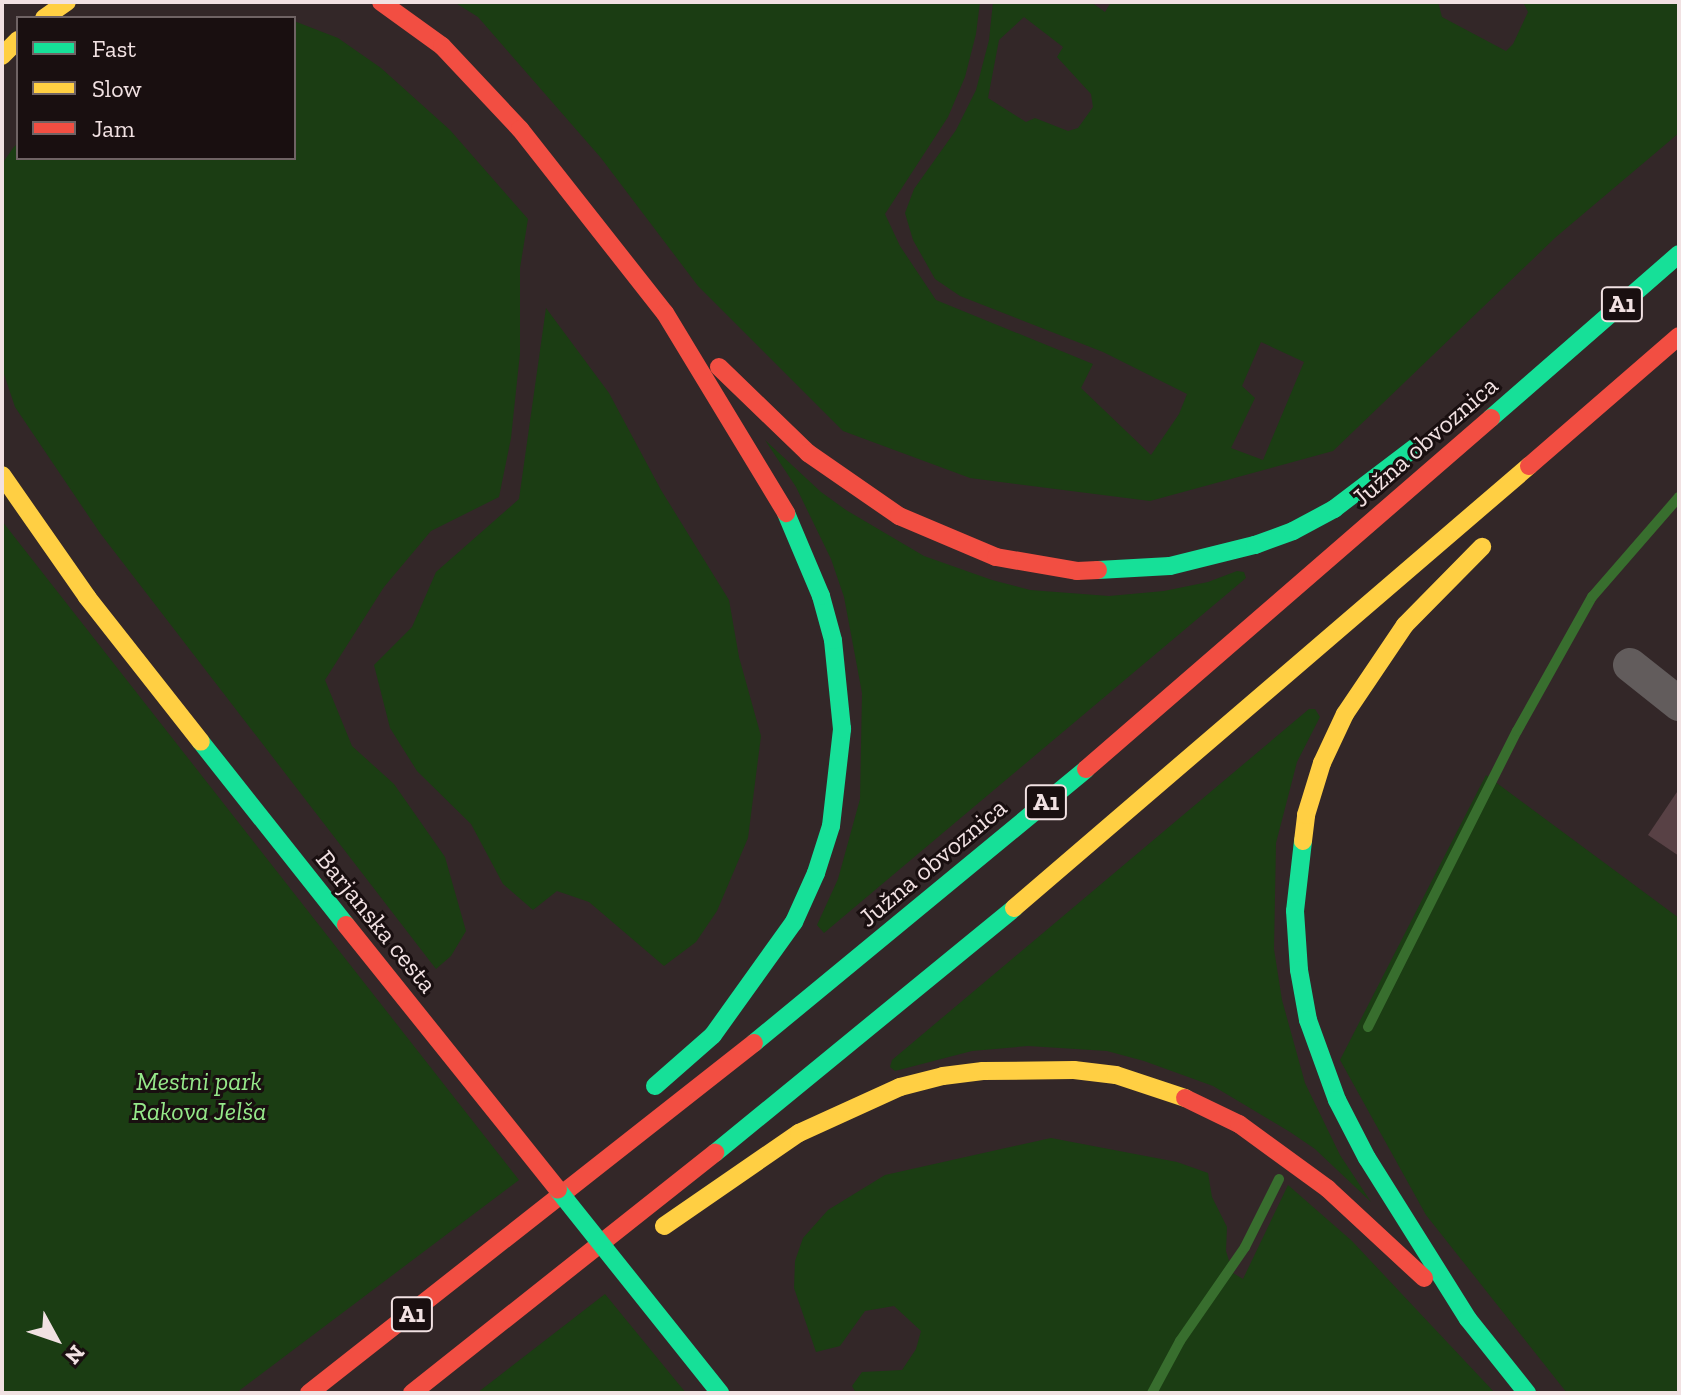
<!DOCTYPE html>
<html>
<head>
<meta charset="utf-8">
<style>
	body { margin:0 }
	#map { position:relative; width:1681px; height:1395px; overflow:hidden; background:#332728; font-family:"Zilla Slab",serif }
	div>[style] { position:absolute }
	[style*='--x'] { left:calc(var(--x)*1px); top:calc(var(--y)*1px); width:calc(var(--w)*1px); rotate:calc(var(--a)*1deg) }
	.green>* { inset:0; background:#1b3d13 }
	.stream>* { height:10px; margin:-5px; padding:0 5px; transform-origin:5px; border-radius:5px; background:#386e2e }
	.building>* { inset:0; background:#584145 }
	.street>* { height:34px; margin:-17px; padding:0 17px; transform-origin:17px; border-radius:17px; background:#625c5c }
	.fast>* { height:18px; margin:-9px; padding:0 9px; transform-origin:9px; border-radius:9px; background:#16e098 }
	.slow>* { height:18px; margin:-9px; padding:0 9px; transform-origin:9px; border-radius:9px; background:#ffcf43 }
	.jam>* { height:18px; margin:-9px; padding:0 9px; transform-origin:9px; border-radius:9px; background:#f24e42 }
	.fast-bridge>* { height:18px; margin:-9px; padding:0 9px; transform-origin:9px; border-radius:9px; background:#16e098 }
	.jam-bridge>* { height:18px; margin:-9px; padding:0 9px; transform-origin:9px; border-radius:9px; background:#f24e42 }
	span { translate:-50% -50%; white-space:nowrap; text-align:center; line-height:1.15; -webkit-text-stroke:6px #190f10; paint-order:stroke }
	.shield-label span { padding:2px 6px; background:#190f10; border:2px solid; border-radius:6px; -webkit-text-stroke-width:0 }
	.shield-label { font-size:24px; color:#f1e1e2; font-weight:700 }
	.street-label { font-size:26px; color:#f1e1e2 }
	.park-label { font-size:26px; color:#95e889; font-style:italic }
	.frame { position:absolute; inset:0; border:4px solid #f1e1e2; pointer-events:none }
	.legend { position:absolute; left:16px; top:16px; width:280px; height:144px; box-sizing:border-box; background:#190f10; border:2px solid #6f6364; margin:0; padding:10px 14px; list-style:none; font-size:24px; color:#f1e1e2 }
	.legend li { display:flex; align-items:center; gap:16px; height:40px }
	.legend b { width:40px; border:2px solid #6f6364 }
	.north { position:absolute; left:16px; top:1299px; width:80px; height:80px; -webkit-text-stroke:6px #190f10; paint-order:stroke; rotate:130deg; font-size:22px; font-weight:700; line-height:32px; text-align:center; color:#f1e1e2 }
	.north::after { content:''; display:block; margin:auto; width:28px; height:36px; background:#f1e1e2; clip-path:polygon(50% 0,100% 100%,50% 72%,0 100%) }
</style>
</head>
<body>
<div id="map">
	<div class="green">
		<i style="clip-path:polygon(evenodd,454px 2px,980px 2px,976px 34px,965px 77px,948px 117px,885px 214px,900px 246px,936px 300px,1093px 364px,1081px 388px,1151px 455px,1179px 414px,1187px 394px,1103px 352px,960px 296px,935px 279px,913px 240px,905px 213px,914px 189px,956px 130px,976px 90px,989px 40px,993px 2px,1091px 2px,1105px 12px,1111px 2px,1438px 2px,1442px 17px,1506px 51px,1513px 44px,1528px 12px,1523px 2px,1679px 2px,1679px 133px,1556px 237px,1333px 451px,1150px 501px,970px 478px,843px 431px,698px 286px,601px 158px,478px 17px,454px 2px,1024px 17px,1063px 47px,1057px 57px,1091px 94px,1093px 107px,1078px 128px,1068px 131px,1035px 118px,1026px 122px,988px 98px,999px 40px,1024px 17px,454px 2px,1261px 342px,1304px 362px,1263px 460px,1231px 448px,1255px 398px,1242px 386px,1261px 342px)"></i>
		<i style="clip-path:polygon(294px 21px,338px 38px,381px 68px,450px 130px,528px 219px,520px 268px,520px 353px,511px 438px,499px 497px,431px 531px,384px 587px,325px 680px,352px 746px,394px 784px,445px 857px,466px 931px,451px 956px,436px 969px,100px 533px,15px 407px,2px 368px,2px 164px,13px 148px,18px 143px,18px 158px,294px 158px)"></i>
		<i style="clip-path:polygon(546px 308px,609px 393px,661px 490px,729px 600px,739px 657px,761px 736px,748px 838px,717px 911px,696px 942px,664px 966px,589px 902px,557px 891px,533px 910px,503px 884px,471px 824px,417px 771px,390px 728px,374px 665px,412px 627px,436px 572px,519px 499px)"></i>
		<i style="clip-path:polygon(765px 440px,821px 492px,846px 510px,924px 556px,992px 580px,1030px 590px,1109px 596px,1164px 591px,1208px 582px,1237px 571px,1244px 572px,1246px 578px,824px 933px,817px 925px,838px 879px,860px 799px,862px 693px,844px 597px,831px 559px,796px 487px)"></i>
		<i style="clip-path:polygon(2px 521px,519px 1180px,236px 1393px,2px 1393px)"></i>
		<i style="clip-path:polygon(1309px 709px,1315px 709px,1320px 717px,1297px 762px,1276px 843px,1274px 949px,1282px 1000px,1305px 1083px,1340px 1155px,1371px 1202px,1315px 1149px,1290px 1132px,1213px 1086px,1144px 1061px,1107px 1051px,1028px 1046px,972px 1051px,895px 1071px,890px 1067px,892px 1060px)"></i>
		<i style="clip-path:polygon(1486px 775px,1679px 918px,1679px 1393px,1567px 1393px,1426px 1215px,1340px 1060px)"></i>
		<i style="clip-path:polygon(1051px 1138px,1177px 1162px,1208px 1173px,1212px 1197px,1227px 1227px,1226px 1251px,1233px 1273px,1243px 1279px,1288px 1185px,1352px 1241px,1495px 1393px,856px 1393px,852px 1386px,862px 1372px,902px 1370px,916px 1349px,921px 1331px,894px 1306px,865px 1311px,840px 1346px,816px 1352px,794px 1288px,795px 1261px,803px 1238px,828px 1210px,885px 1175px)"></i>
		<i style="clip-path:polygon(605px 1294px,686px 1393px,477px 1393px)"></i>
	</div>
	<div class="stream">
		<i style="--x:1368;--y:1027;--w:331;--a:-63.3"></i>
		<i style="--x:1517;--y:731;--w:154;--a:-60.8"></i>
		<i style="--x:1592;--y:597;--w:133;--a:-49"></i>
		<i style="--x:1152;--y:1393;--w:59;--a:-61.7"></i>
		<i style="--x:1180;--y:1341;--w:114;--a:-55.3"></i>
		<i style="--x:1245;--y:1247;--w:76;--a:-63.4"></i>
	</div>
	<div class="building">
		<i style="clip-path:polygon(1679px 789px,1679px 856px,1648px 835px)"></i>
	</div>
	<div class="street">
		<i style="--x:1630;--y:665;--w:63;--a:38.5"></i>
	</div>
	<div class="fast">
		<i style="--x:1491;--y:418;--w:249;--a:-41.1"></i>
		<i style="--x:1098;--y:570;--w:72;--a:-3.2"></i>
		<i style="--x:1170;--y:566;--w:88;--a:-13.9"></i>
		<i style="--x:1255;--y:545;--w:40;--a:-20.2"></i>
		<i style="--x:1293;--y:531;--w:47;--a:-28.2"></i>
		<i style="--x:1334;--y:509;--w:101;--a:-37.3"></i>
		<i style="--x:201;--y:742;--w:233;--a:51.6"></i>
		<i style="--x:1303;--y:841;--w:70;--a:96.5"></i>
		<i style="--x:1295;--y:911;--w:59;--a:86.1"></i>
		<i style="--x:1299;--y:970;--w:51;--a:79.8"></i>
		<i style="--x:1308;--y:1020;--w:85;--a:70.1"></i>
		<i style="--x:1337;--y:1100;--w:65;--a:62.7"></i>
		<i style="--x:1367;--y:1158;--w:190;--a:57.9"></i>
		<i style="--x:1468;--y:1319;--w:95;--a:51.4"></i>
		<i style="--x:754;--y:1043;--w:430;--a:-39.5"></i>
		<i style="--x:655;--y:1086;--w:77;--a:-41.3"></i>
		<i style="--x:713;--y:1035;--w:139;--a:-54.4"></i>
		<i style="--x:794;--y:922;--w:54;--a:-65.8"></i>
		<i style="--x:816;--y:873;--w:49;--a:-72.3"></i>
		<i style="--x:831;--y:826;--w:98;--a:-83.5"></i>
		<i style="--x:842;--y:729;--w:89;--a:-95.8"></i>
		<i style="--x:833;--y:640;--w:46;--a:-105.3"></i>
		<i style="--x:821;--y:596;--w:90;--a:-112.9"></i>
		<i style="--x:715;--y:1153;--w:387;--a:-39.3"></i>
	</div>
	<div class="slow">
		<i style="--x:44;--y:18;--w:28;--a:-35"></i>
		<i style="--x:2;--y:56;--w:23;--a:-45"></i>
		<i style="--x:2;--y:475;--w:149;--a:55.1"></i>
		<i style="--x:87;--y:597;--w:184;--a:51.8"></i>
		<i style="--x:1303;--y:841;--w:26;--a:-83"></i>
		<i style="--x:1306;--y:815;--w:54;--a:-72.9"></i>
		<i style="--x:1322;--y:763;--w:54;--a:-64.9"></i>
		<i style="--x:1345;--y:714;--w:107;--a:-56"></i>
		<i style="--x:1405;--y:625;--w:110;--a:-45.4"></i>
		<i style="--x:1014;--y:908;--w:679;--a:-40.64"></i>
		<i style="--x:664;--y:1226;--w:164;--a:-34.6"></i>
		<i style="--x:799;--y:1133;--w:111;--a:-24.5"></i>
		<i style="--x:900;--y:1087;--w:44;--a:-14.3"></i>
		<i style="--x:943;--y:1076;--w:40;--a:-7.1"></i>
		<i style="--x:983;--y:1071;--w:91;--a:-0.6"></i>
		<i style="--x:1074;--y:1070;--w:42;--a:6.8"></i>
		<i style="--x:1116;--y:1075;--w:73;--a:18.4"></i>
	</div>
	<div class="jam">
		<i style="--x:381;--y:2;--w:75;--a:35.8"></i>
		<i style="--x:442;--y:46;--w:114;--a:46.8"></i>
		<i style="--x:520;--y:129;--w:234;--a:51.8"></i>
		<i style="--x:665;--y:313;--w:234;--a:58.8"></i>
		<i style="--x:719;--y:367;--w:124;--a:44"></i>
		<i style="--x:808;--y:453;--w:111;--a:34.7"></i>
		<i style="--x:899;--y:516;--w:105;--a:22.9"></i>
		<i style="--x:996;--y:557;--w:82;--a:9.8"></i>
		<i style="--x:1077;--y:571;--w:21;--a:-3"></i>
		<i style="--x:1529;--y:466;--w:198;--a:-40.9"></i>
		<i style="--x:1086;--y:769;--w:536;--a:-40.91"></i>
		<i style="--x:1185;--y:1098;--w:60;--a:25.7"></i>
		<i style="--x:1239;--y:1124;--w:110;--a:36.1"></i>
		<i style="--x:1328;--y:1189;--w:131;--a:42.8"></i>
		<i style="--x:309;--y:1393;--w:566;--a:-38.19"></i>
		<i style="--x:412;--y:1393;--w:387;--a:-38.4"></i>
	</div>
	<div class="fast-bridge">
		<i style="--x:558;--y:1190;--w:260;--a:51.4"></i>
	</div>
	<div class="jam-bridge">
		<i style="--x:346;--y:925;--w:339;--a:51.3"></i>
	</div>
	<div class="shield-label">
		<span style="left:1622px;top:304px">A1</span>
		<span style="left:1046px;top:802px">A1</span>
		<span style="left:412px;top:1314px">A1</span>
	</div>
	<div class="street-label">
		<span style="left:1425px;top:442px;rotate:-41deg">Južna obvoznica</span>
		<span style="left:933px;top:863px;rotate:-40deg">Južna obvoznica</span>
		<span style="left:376px;top:922px;rotate:51deg">Barjanska cesta</span>
	</div>
	<div class="park-label">
		<span style="left:199px;top:1097px">Mestni park<br>Rakova Jelša</span>
	</div>
	<div class="frame"></div>
	<ul class="legend">
	<li><b style="height:10px;background:#16e098"></b>Fast</li>
	<li><b style="height:10px;background:#ffcf43"></b>Slow</li>
	<li><b style="height:10px;background:#f24e42"></b>Jam</li>
	</ul>
	<div class="north">N</div>
</div>
</body>
</html>
